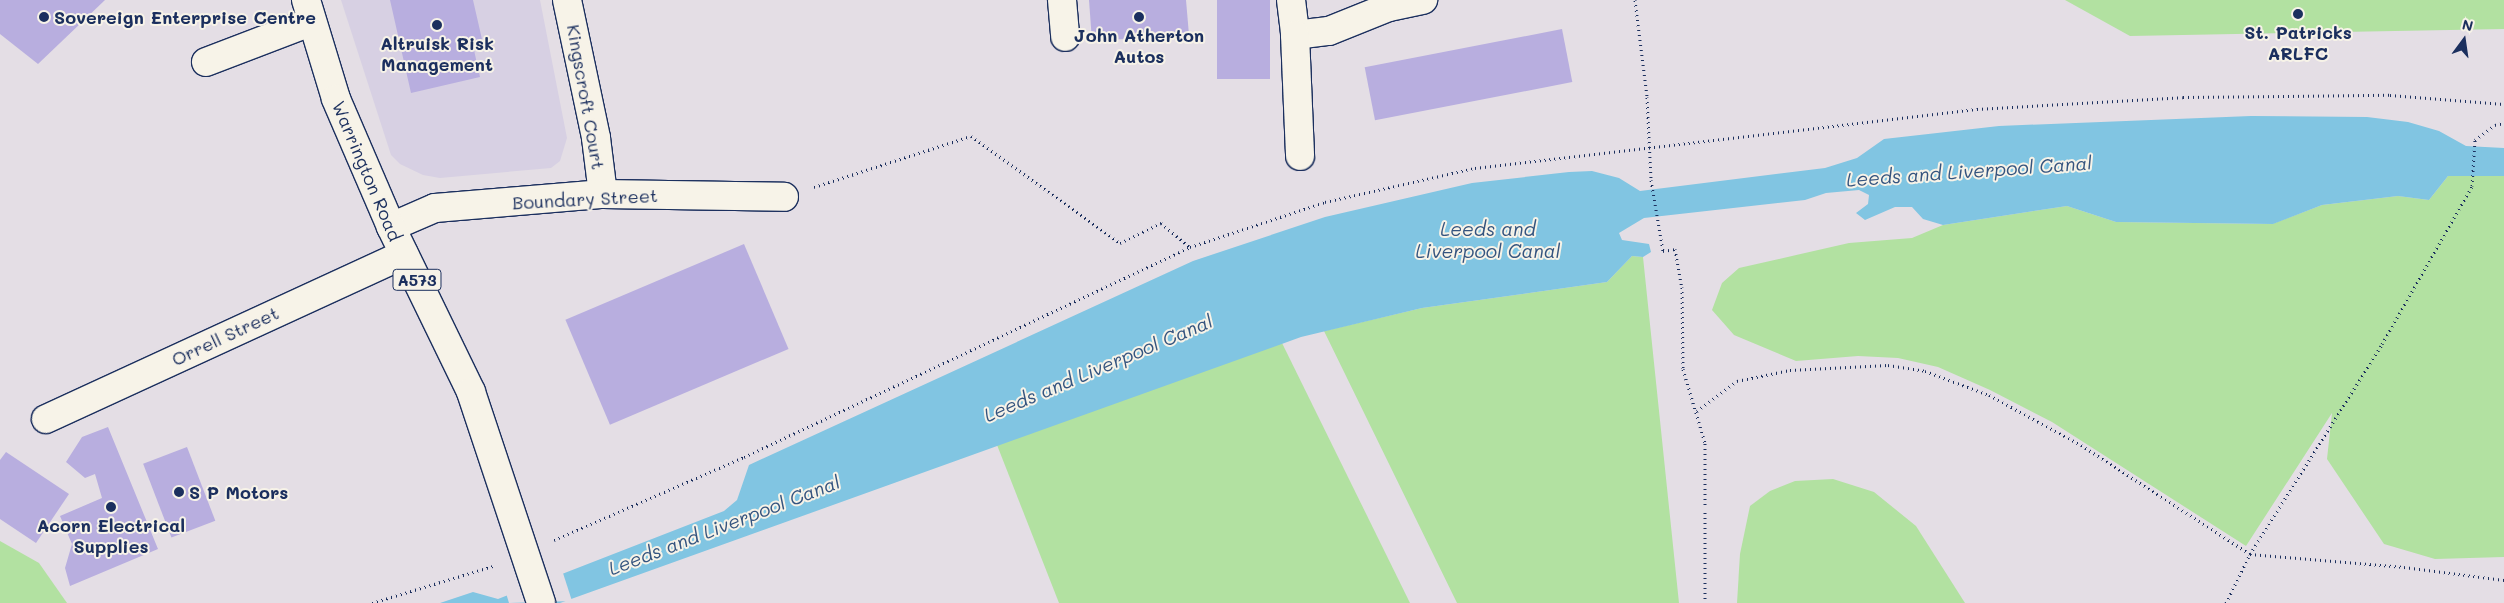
<!DOCTYPE html>
<html>
<head>
<meta charset="utf-8">
<style>
	body { margin:0 }
	#map { position:relative; width:2504px; height:603px; overflow:hidden; background:#e4dee5; font-family:Mali,sans-serif }
	div>[style] { position:absolute }
	[style*='--x'] { left:calc(var(--x)*1px); top:calc(var(--y)*1px); width:calc(var(--w)*1px); rotate:calc(var(--a)*1deg) }
	.built>* { inset:0; background:#d7d0e3 }
	.green>* { inset:0; background:#b2e1a1 }
	.water>* { inset:0; background:#81c5e2 }
	.pier>* { inset:0; background:#e4dee5 }
	.building>* { inset:0; background:#b8aedf; transform-origin:0 0 }
	.path>* { height:3px; margin-top:-1.5px; transform-origin:0; background:repeating-linear-gradient(90deg,#1b2f5e 0 1px,transparent 0 5px) }
	.roads { filter:drop-shadow(1px 0 #1b2f5e) drop-shadow(-1px 0 #1b2f5e) drop-shadow(0 1px #1b2f5e) drop-shadow(0 -1px #1b2f5e) }
	.minor>* { height:28px; margin:-14px; padding:0 14px; transform-origin:14px; border-radius:14px; background:#f7f3e8 }
	.major>* { height:28px; margin:-14px; padding:0 14px; transform-origin:14px; border-radius:14px; background:#f7f3e8 }
	.dots>* { width:14px; height:14px; translate:-50% -50%; box-sizing:border-box; border:2px solid #f7f3e8; border-radius:50% }
	span { translate:-50% -50%; white-space:nowrap; text-align:center; line-height:1.15; -webkit-text-stroke:4px #f7f3e8; paint-order:stroke }
	.shield-label span { padding:1px 4px; background:#f7f3e8; border:1px solid; border-radius:4px; -webkit-text-stroke-width:0 }
	.shield-label { font-size:16px; color:#1b2f5e; font-weight:700 }
	.poi-label { font-size:18px; color:#1b2f5e; font-weight:700 }
	.left { translate:0 -50%; text-align:left }
	.street-label { font-size:18px; color:#1b2f5e }
	.water-label { font-size:19px; color:#34547f; font-style:italic }
	.north { position:absolute; left:2439px; top:15px; width:50px; height:50px; -webkit-text-stroke:4px #f7f3e8; paint-order:stroke; rotate:14deg; font-size:14px; font-weight:700; line-height:20px; text-align:center; color:#1b2f5e }
	.north::after { content:''; display:block; margin:auto; width:18px; height:22px; background:#1b2f5e; clip-path:polygon(50% 0,100% 100%,50% 72%,0 100%) }
</style>
</head>
<body>
<div id="map">
	<div class="built">
		<i style="clip-path:polygon(341px 0,540px 0,567px 138px,560px 161px,551px 168px,440px 178px,423px 175px,400px 164px,391px 155px)"></i>
	</div>
	<div class="green">
		<i style="clip-path:polygon(2065px 0,2504px 0,2504px 29px,2130px 36px)"></i>
		<i style="clip-path:polygon(2462px 174px,2504px 176px,2504px 557px,2435px 559px,2384px 544px,2327px 459px,2332px 413px,2246px 546px,2052px 422px,1990px 390px,1938px 367px,1898px 358px,1858px 356px,1796px 361px,1734px 335px,1712px 310px,1722px 283px,1739px 268px,1849px 243px,1912px 238px,1943px 225px,2067px 206px,2116px 222px,2272px 224px,2322px 205px,2398px 196px,2429px 200px,2448px 176px)"></i>
		<i style="clip-path:polygon(1632px 256px,1643px 257px,1679px 603px,1457px 603px,1324px 331px,1422px 308px,1607px 282px)"></i>
		<i style="clip-path:polygon(1282px 343px,1410px 603px,1059px 603px,997px 445px)"></i>
		<i style="clip-path:polygon(1833px 479px,1874px 492px,1916px 526px,1965px 603px,1737px 603px,1740px 554px,1750px 506px,1770px 491px,1795px 481px)"></i>
		<i style="clip-path:polygon(0 541px,39px 563px,67px 603px,0 603px)"></i>
	</div>
	<div class="water">
		<i style="clip-path:polygon(2251px 116px,2367px 117px,2408px 122px,2439px 131px,2466px 146px,2504px 148px,2504px 176px,2448px 176px,2429px 200px,2398px 196px,2322px 205px,2273px 224px,2116px 222px,2067px 206px,1943px 225px,1923px 219px,1912px 207px,1895px 207px,1865px 220px,1856px 213px,1868px 204px,1869px 195px,1859px 190px,1826px 193px,1805px 200px,1644px 218px,1619px 233px,1622px 240px,1649px 244px,1651px 252px,1643px 257px,1632px 256px,1607px 282px,1422px 308px,1301px 337px,560px 603px,440px 603px,473px 592px,498px 599px,724px 511px,737px 500px,749px 465px,1193px 261px,1325px 217px,1472px 183px,1569px 172px,1592px 171px,1619px 178px,1640px 191px,1825px 168px,1857px 158px,1884px 139px,1999px 126px)"></i>
	</div>
	<div class="pier">
		<i style="clip-path:polygon(562px 570px,572px 601px,509px 603px,506px 593px)"></i>
	</div>
	<div class="building">
		<i style="clip-path:polygon(0 0,105px 0,38px 64px,0 34px)"></i>
		<i style="clip-path:polygon(390px 0,473px 0,484px 48px,474px 50px,480px 77px,411px 93px)"></i>
		<i style="clip-path:polygon(1089px 0,1186px 0,1189px 35px,1092px 41px)"></i>
		<i style="left:1217px;top:0;width:53px;height:79px"></i>
		<i style="left:1562px;top:29px;width:54px;height:201px;rotate:79deg"></i>
		<i style="left:744px;top:244px;width:114px;height:194px;rotate:67deg"></i>
		<i style="clip-path:polygon(108px 427px,158px 549px,70px 586px,65px 568px,72px 544px,60px 516px,102px 498px,95px 474px,85px 478px,66px 462px,82px 437px)"></i>
		<i style="left:187px;top:447px;width:79px;height:47px;rotate:69deg"></i>
		<i style="clip-path:polygon(6px 452px,69px 494px,36px 543px,0 519px,0 460px)"></i>
	</div>
	<div class="path">
		<i style="--x:1635;--y:0;--w:98;--a:82.9"></i>
		<i style="--x:1647;--y:97;--w:83;--a:87.2"></i>
		<i style="--x:1651;--y:180;--w:72;--a:80.4"></i>
		<i style="--x:1663;--y:251;--w:12;--a:-9"></i>
		<i style="--x:1675;--y:249;--w:39;--a:80"></i>
		<i style="--x:1682;--y:287;--w:82;--a:89.3"></i>
		<i style="--x:1683;--y:369;--w:77;--a:73.4"></i>
		<i style="--x:1705;--y:443;--w:160;--a:90"></i>
		<i style="--x:814;--y:187;--w:165;--a:-18"></i>
		<i style="--x:971;--y:136;--w:183;--a:35.7"></i>
		<i style="--x:1120;--y:243;--w:46;--a:-26"></i>
		<i style="--x:1161;--y:223;--w:38;--a:40"></i>
		<i style="--x:1697;--y:411;--w:50;--a:-36.9"></i>
		<i style="--x:1737;--y:381;--w:54;--a:-11.7"></i>
		<i style="--x:1790;--y:370;--w:98;--a:-2.9"></i>
		<i style="--x:1888;--y:365;--w:37;--a:9"></i>
		<i style="--x:1925;--y:371;--w:68;--a:20.6"></i>
		<i style="--x:1989;--y:395;--w:105;--a:28.5"></i>
		<i style="--x:2081;--y:445;--w:201;--a:32.8"></i>
		<i style="--x:2250;--y:554;--w:155;--a:4.8"></i>
		<i style="--x:2404;--y:567;--w:101;--a:7.4"></i>
		<i style="--x:554;--y:540;--w:207;--a:-23.6"></i>
		<i style="--x:744;--y:457;--w:493;--a:-25.2"></i>
		<i style="--x:1190;--y:247;--w:142;--a:-18.4"></i>
		<i style="--x:1325;--y:202;--w:154;--a:-12.8"></i>
		<i style="--x:1475;--y:168;--w:505;--a:-6.7"></i>
		<i style="--x:1977;--y:109;--w:206;--a:-3.3"></i>
		<i style="--x:2183;--y:97;--w:207;--a:-0.6"></i>
		<i style="--x:2390;--y:95;--w:114;--a:4.5"></i>
		<i style="--x:372;--y:603;--w:127;--a:-17"></i>
		<i style="--x:2226;--y:603;--w:55;--a:-63.9"></i>
		<i style="--x:2250;--y:554;--w:248;--a:-57.8"></i>
		<i style="--x:2382;--y:344;--w:182;--a:-60.3"></i>
		<i style="--x:2472;--y:186;--w:46;--a:-86.3"></i>
		<i style="--x:2475;--y:140;--w:25;--a:-37"></i>
		<i style="--x:2495;--y:125;--w:9;--a:-13"></i>
	</div>
	<div class="roads">
		<div class="minor">
			<i style="--x:567;--y:0;--w:141;--a:78.1"></i>
			<i style="--x:596;--y:138;--w:56;--a:82.9"></i>
			<i style="--x:1062;--y:0;--w:37;--a:85"></i>
			<i style="--x:1291;--y:0;--w:35;--a:83"></i>
			<i style="--x:1295;--y:35;--w:34;--a:-7"></i>
			<i style="--x:1329;--y:31;--w:65;--a:-21.8"></i>
			<i style="--x:1389;--y:7;--w:35;--a:-12"></i>
			<i style="--x:1295;--y:35;--w:121;--a:87.6"></i>
			<i style="--x:206;--y:62;--w:112;--a:-20.9"></i>
			<i style="--x:391;--y:227;--w:48;--a:-23.4"></i>
			<i style="--x:435;--y:208;--w:169;--a:-4.8"></i>
			<i style="--x:603;--y:194;--w:181;--a:0.9"></i>
			<i style="--x:46;--y:419;--w:394;--a:-24.7"></i>
		</div>
		<div class="major">
			<i style="--x:306;--y:0;--w:103;--a:73.1"></i>
			<i style="--x:336;--y:99;--w:139;--a:66.7"></i>
			<i style="--x:391;--y:227;--w:183;--a:64.1"></i>
			<i style="--x:471;--y:392;--w:222;--a:71.6"></i>
		</div>
	</div>
	<div class="dots">
		<i style="left:2298px;top:14px;background:#1b2f5e"></i>
		<i style="left:44px;top:17px;background:#1b2f5e"></i>
		<i style="left:1139px;top:17px;background:#1b2f5e"></i>
		<i style="left:437px;top:25px;background:#1b2f5e"></i>
		<i style="left:179px;top:492px;background:#1b2f5e"></i>
		<i style="left:111px;top:507px;background:#1b2f5e"></i>
	</div>
	<div class="shield-label">
		<span style="left:417px;top:280px">A573</span>
	</div>
	<div class="poi-label">
		<span class="left" style="left:54px;top:17px">Sovereign Enterprise Centre</span>
		<span style="left:2298px;top:43px">St. Patricks<br>ARLFC</span>
		<span style="left:1139px;top:46px">John Atherton<br>Autos</span>
		<span style="left:437px;top:54px">Altruisk Risk<br>Management</span>
		<span class="left" style="left:189px;top:492px">S P Motors</span>
		<span style="left:111px;top:536px">Acorn Electrical<br>Supplies</span>
	</div>
	<div class="street-label">
		<span style="left:586px;top:97px;rotate:80deg">Kingscroft Court</span>
		<span style="left:367px;top:171px;rotate:67deg">Warrington Road</span>
		<span style="left:585px;top:199px;rotate:-3deg">Boundary Street</span>
		<span style="left:225px;top:336px;rotate:-25deg">Orrell Street</span>
	</div>
	<div class="water-label">
		<span style="left:1969px;top:171px;rotate:-4deg">Leeds and Liverpool Canal</span>
		<span style="left:1488px;top:240px">Leeds and<br>Liverpool Canal</span>
		<span style="left:1098px;top:368px;rotate:-23deg">Leeds and Liverpool Canal</span>
		<span style="left:724px;top:525px;rotate:-21deg">Leeds and Liverpool Canal</span>
	</div>
	<div class="north">N</div>
</div>
</body>
</html>
